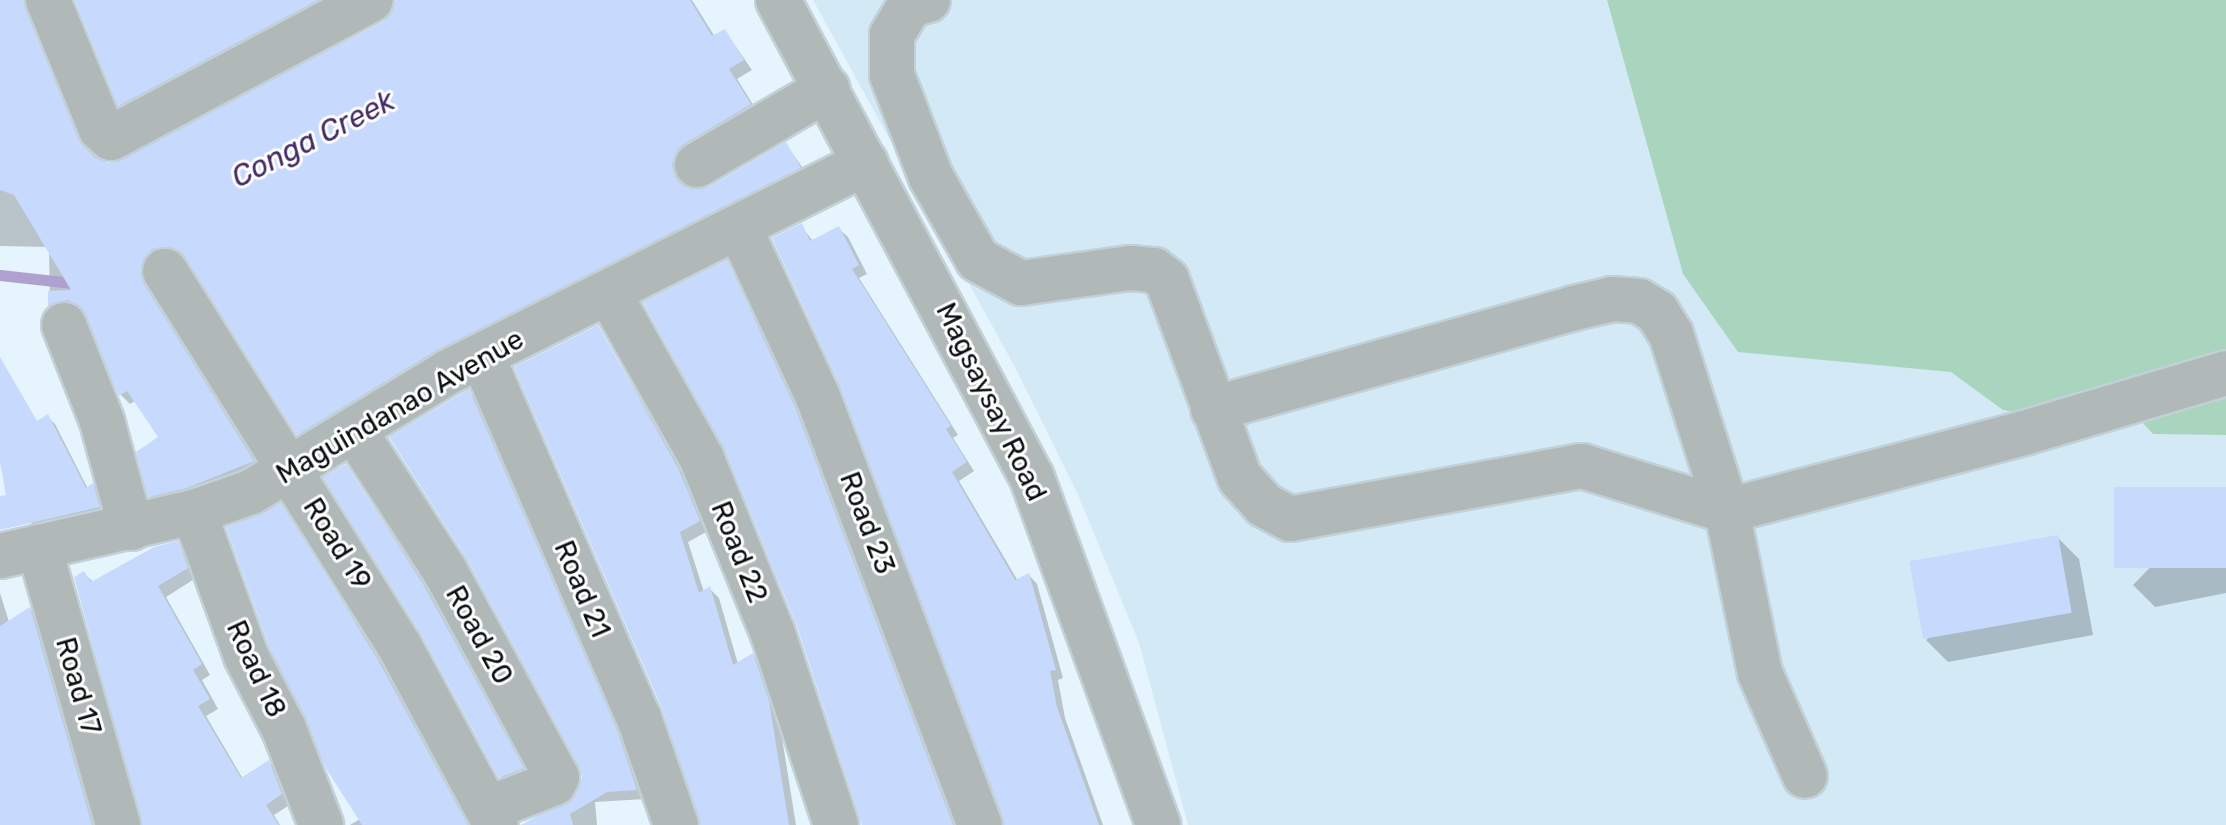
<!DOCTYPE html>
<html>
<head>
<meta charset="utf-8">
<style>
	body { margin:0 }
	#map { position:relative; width:2226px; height:825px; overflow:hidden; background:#e6f5fd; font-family:Rubik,sans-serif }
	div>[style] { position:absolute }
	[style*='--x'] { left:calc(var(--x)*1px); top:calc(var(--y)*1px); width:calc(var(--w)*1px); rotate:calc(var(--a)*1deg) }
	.built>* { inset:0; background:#d3eaf6 }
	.green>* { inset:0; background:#a9d5be }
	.shadow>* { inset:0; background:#0003 }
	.stream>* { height:11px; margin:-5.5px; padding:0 5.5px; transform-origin:5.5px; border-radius:5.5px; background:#b0a0cf }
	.building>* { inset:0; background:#c8d9fe; transform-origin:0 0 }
	.roads { filter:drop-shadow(2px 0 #c2d0d7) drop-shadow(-2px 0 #c2d0d7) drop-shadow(0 2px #c2d0d7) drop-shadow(0 -2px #c2d0d7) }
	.minor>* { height:44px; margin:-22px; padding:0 22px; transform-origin:22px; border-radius:22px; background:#b0b8b8 }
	span { translate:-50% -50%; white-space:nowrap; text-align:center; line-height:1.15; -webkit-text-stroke:6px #fff; paint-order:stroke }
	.street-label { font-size:28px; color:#080d0f }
	.water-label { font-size:30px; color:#432b65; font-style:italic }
</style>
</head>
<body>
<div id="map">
	<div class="built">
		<i style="clip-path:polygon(813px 0,2226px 0,2226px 825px,1188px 825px,1139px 643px,1078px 495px,1017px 371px)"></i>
	</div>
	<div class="green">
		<i style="clip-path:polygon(1607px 0,2226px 0,2226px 435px,2153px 434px,2126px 405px,2096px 427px,2003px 410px,1951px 372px,1738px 352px,1683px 274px)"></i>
	</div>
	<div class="shadow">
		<i style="clip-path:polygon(0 0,37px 0,34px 21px,86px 148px,106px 165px,384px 24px,398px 0,692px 0,715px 37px,725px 31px,752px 70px,737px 79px,759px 114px,681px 177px,687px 188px,710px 189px,786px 144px,809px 177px,308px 443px,187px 257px,162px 258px,151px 270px,153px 296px,262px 471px,160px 505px,150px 496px,161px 437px,135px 401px,130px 404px,121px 395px,85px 312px,59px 315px,50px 306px,49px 247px,0 246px)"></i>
		<i style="clip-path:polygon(77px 0,344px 0,130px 114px,120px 105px)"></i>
		<i style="clip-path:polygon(801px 226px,813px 241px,839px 229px,848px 237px,867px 274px,859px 278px,958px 435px,953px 438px,974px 471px,959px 481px,1018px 581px,1029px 575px,1037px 584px,1063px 678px,1058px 680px,1065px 718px,1103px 825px,1006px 825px)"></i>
		<i style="clip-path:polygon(727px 263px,803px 417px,957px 825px,862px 825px)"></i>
		<i style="clip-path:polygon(598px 327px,688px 482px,708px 531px,688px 542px,704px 592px,710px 589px,719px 598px,738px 664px,753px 655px,762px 665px,778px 713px,796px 825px,700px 825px)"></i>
		<i style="clip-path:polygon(469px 392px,478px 401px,625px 739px,645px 799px,595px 802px,597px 825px,522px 825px,577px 796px,584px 777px)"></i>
		<i style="clip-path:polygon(32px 416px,39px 423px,48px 417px,55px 424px,88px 489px,93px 485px,100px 493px,106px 515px,39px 530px,31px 523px,0 450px,0 433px)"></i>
		<i style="clip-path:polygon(346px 466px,432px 595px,531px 777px,509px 785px,501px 777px)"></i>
		<i style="clip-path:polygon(2226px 489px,2226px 593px,2155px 607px,2133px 585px)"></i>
		<i style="clip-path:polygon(280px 506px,387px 671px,470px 825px,350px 825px,360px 819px)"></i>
		<i style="clip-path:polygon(2057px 537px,2079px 559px,2093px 635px,1948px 662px,1926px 640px)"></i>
		<i style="clip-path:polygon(177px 543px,196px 578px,166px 597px,210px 675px,202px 680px,218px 709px,206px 716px,243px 779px,269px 762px,278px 772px,291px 804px,274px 815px,280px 825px,142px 825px,84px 573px,94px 583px)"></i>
		<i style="clip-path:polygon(0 593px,9px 622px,30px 609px,39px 618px,98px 825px,0 825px)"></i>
	</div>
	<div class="stream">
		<i style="--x:0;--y:275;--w:82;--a:6.3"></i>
	</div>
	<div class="building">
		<i style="clip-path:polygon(0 0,24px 0,78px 138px,94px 157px,109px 163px,383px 22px,396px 0,690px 0,712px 36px,725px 29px,744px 60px,729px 69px,751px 104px,684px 144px,672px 164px,676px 178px,685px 187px,709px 187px,786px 142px,801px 168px,437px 350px,297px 435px,186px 258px,176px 249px,152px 249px,143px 260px,144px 284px,254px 461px,187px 488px,148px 497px,136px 452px,158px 437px,127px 391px,119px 396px,80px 306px,67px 300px,48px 307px,48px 291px,71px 290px,14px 195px,0 190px)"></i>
		<i style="clip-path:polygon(75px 0,318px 0,118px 106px)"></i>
		<i style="clip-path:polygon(802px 223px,810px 241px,839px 226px,859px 265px,852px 269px,951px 426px,946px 429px,967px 462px,952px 472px,1015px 580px,1029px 573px,1056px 670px,1050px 671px,1057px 707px,1099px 825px,1004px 825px,841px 388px,772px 238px)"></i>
		<i style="clip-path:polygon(727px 260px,795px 407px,953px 825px,862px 825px,797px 626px,725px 450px,643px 302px)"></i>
		<i style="clip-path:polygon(598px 325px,679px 470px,700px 521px,680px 532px,699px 593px,710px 586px,733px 665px,753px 653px,769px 701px,789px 825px,700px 825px,662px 708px,514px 367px)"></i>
		<i style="clip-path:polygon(0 357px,37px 421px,48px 414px,86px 488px,93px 483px,100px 507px,0 530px,0 496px,6px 495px,0 462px)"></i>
		<i style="clip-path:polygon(469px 389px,616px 727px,637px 790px,607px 792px,570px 814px,573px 825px,521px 825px,576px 795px,582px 777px,579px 766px,467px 559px,389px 437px)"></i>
		<i style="clip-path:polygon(346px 464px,423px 584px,524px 768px,499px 778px,422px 635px,323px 477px)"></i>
		<i style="left:2226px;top:487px;width:81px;height:112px;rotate:90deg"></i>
		<i style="clip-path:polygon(281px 503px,378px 660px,468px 825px,362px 825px,327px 770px,269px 646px,226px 527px)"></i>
		<i style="left:2058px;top:535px;width:79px;height:151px;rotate:80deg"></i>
		<i style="clip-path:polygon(178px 541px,188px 568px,158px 586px,202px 664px,193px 670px,210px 699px,198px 706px,241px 778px,269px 760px,282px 794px,266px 805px,279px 825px,142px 825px,74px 577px,84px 571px,91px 582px,154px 547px)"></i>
		<i style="clip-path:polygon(30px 607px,92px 825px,0 825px,0 626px)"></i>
	</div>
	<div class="roads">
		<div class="minor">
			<i style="--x:48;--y:0;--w:139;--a:67.7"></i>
			<i style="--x:101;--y:129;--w:13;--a:42"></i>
			<i style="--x:111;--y:138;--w:294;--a:-28"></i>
			<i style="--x:778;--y:0;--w:541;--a:62.01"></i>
			<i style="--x:1032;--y:478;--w:369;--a:70"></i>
			<i style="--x:928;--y:0;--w:19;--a:164"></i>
			<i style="--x:910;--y:5;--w:35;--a:121"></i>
			<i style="--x:892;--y:35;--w:40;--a:90"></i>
			<i style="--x:892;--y:75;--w:109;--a:69.1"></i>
			<i style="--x:931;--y:177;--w:95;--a:60.5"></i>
			<i style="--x:978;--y:260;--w:49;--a:28.1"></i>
			<i style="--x:1021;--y:283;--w:110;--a:-7.8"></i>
			<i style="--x:1130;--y:268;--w:24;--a:5"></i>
			<i style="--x:1154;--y:270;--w:16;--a:38"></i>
			<i style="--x:1167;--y:280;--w:211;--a:69.8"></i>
			<i style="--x:1240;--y:478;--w:36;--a:48"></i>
			<i style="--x:1264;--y:505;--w:30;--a:28"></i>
			<i style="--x:1290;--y:519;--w:297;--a:-10.3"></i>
			<i style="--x:1582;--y:466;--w:152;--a:17.2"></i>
			<i style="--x:1727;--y:511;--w:307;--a:-14.7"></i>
			<i style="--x:2024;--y:433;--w:211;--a:-16.5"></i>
			<i style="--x:697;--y:165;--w:151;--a:-30.3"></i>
			<i style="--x:739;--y:227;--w:187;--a:65.1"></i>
			<i style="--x:818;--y:397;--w:458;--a:69.3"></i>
			<i style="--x:165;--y:271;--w:443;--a:58"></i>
			<i style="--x:400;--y:647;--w:202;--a:61.7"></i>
			<i style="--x:609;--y:293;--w:190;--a:60.7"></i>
			<i style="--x:702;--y:459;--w:189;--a:67.9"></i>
			<i style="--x:773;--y:634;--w:201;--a:71.7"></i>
			<i style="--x:64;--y:325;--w:103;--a:68.4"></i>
			<i style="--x:102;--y:421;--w:111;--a:74.8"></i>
			<i style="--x:482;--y:356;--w:395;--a:66.6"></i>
			<i style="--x:639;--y:718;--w:113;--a:70.9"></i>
			<i style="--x:1213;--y:409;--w:375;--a:-15.6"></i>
			<i style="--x:1574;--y:308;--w:39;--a:-13"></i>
			<i style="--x:1612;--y:299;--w:27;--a:4"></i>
			<i style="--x:1639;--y:301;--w:21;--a:31"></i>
			<i style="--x:1657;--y:312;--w:26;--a:58"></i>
			<i style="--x:1671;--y:334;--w:186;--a:72.4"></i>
			<i style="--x:1727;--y:511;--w:165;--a:78.5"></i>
			<i style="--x:1760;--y:673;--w:112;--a:66.4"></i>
			<i style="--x:354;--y:430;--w:168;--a:57.2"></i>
			<i style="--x:445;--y:571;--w:234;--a:61.5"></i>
			<i style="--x:557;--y:777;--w:7;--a:117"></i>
			<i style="--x:554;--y:783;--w:71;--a:158.5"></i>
			<i style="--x:194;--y:512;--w:153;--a:70.1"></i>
			<i style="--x:246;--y:656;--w:82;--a:62.5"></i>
			<i style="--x:284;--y:729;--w:103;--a:68.9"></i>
			<i style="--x:39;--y:547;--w:289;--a:74.1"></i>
			<i style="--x:0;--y:556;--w:199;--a:-12.8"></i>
			<i style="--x:194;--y:512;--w:60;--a:-19.3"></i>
			<i style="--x:251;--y:492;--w:231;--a:-31.3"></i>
			<i style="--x:448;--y:372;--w:467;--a:-26.6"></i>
		</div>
	</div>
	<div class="street-label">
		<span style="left:991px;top:402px;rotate:64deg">Magsaysay Road</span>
		<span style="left:400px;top:407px;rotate:-30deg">Maguindanao Avenue</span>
		<span style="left:867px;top:523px;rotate:69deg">Road 23</span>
		<span style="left:337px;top:544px;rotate:58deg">Road 19</span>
		<span style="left:739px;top:552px;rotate:68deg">Road 22</span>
		<span style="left:582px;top:589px;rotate:67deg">Road 21</span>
		<span style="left:479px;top:635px;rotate:61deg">Road 20</span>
		<span style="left:256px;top:669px;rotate:65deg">Road 18</span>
		<span style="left:78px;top:686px;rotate:74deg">Road 17</span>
	</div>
	<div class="water-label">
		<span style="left:313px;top:139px;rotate:-27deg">Conga Creek</span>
	</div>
</div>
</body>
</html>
